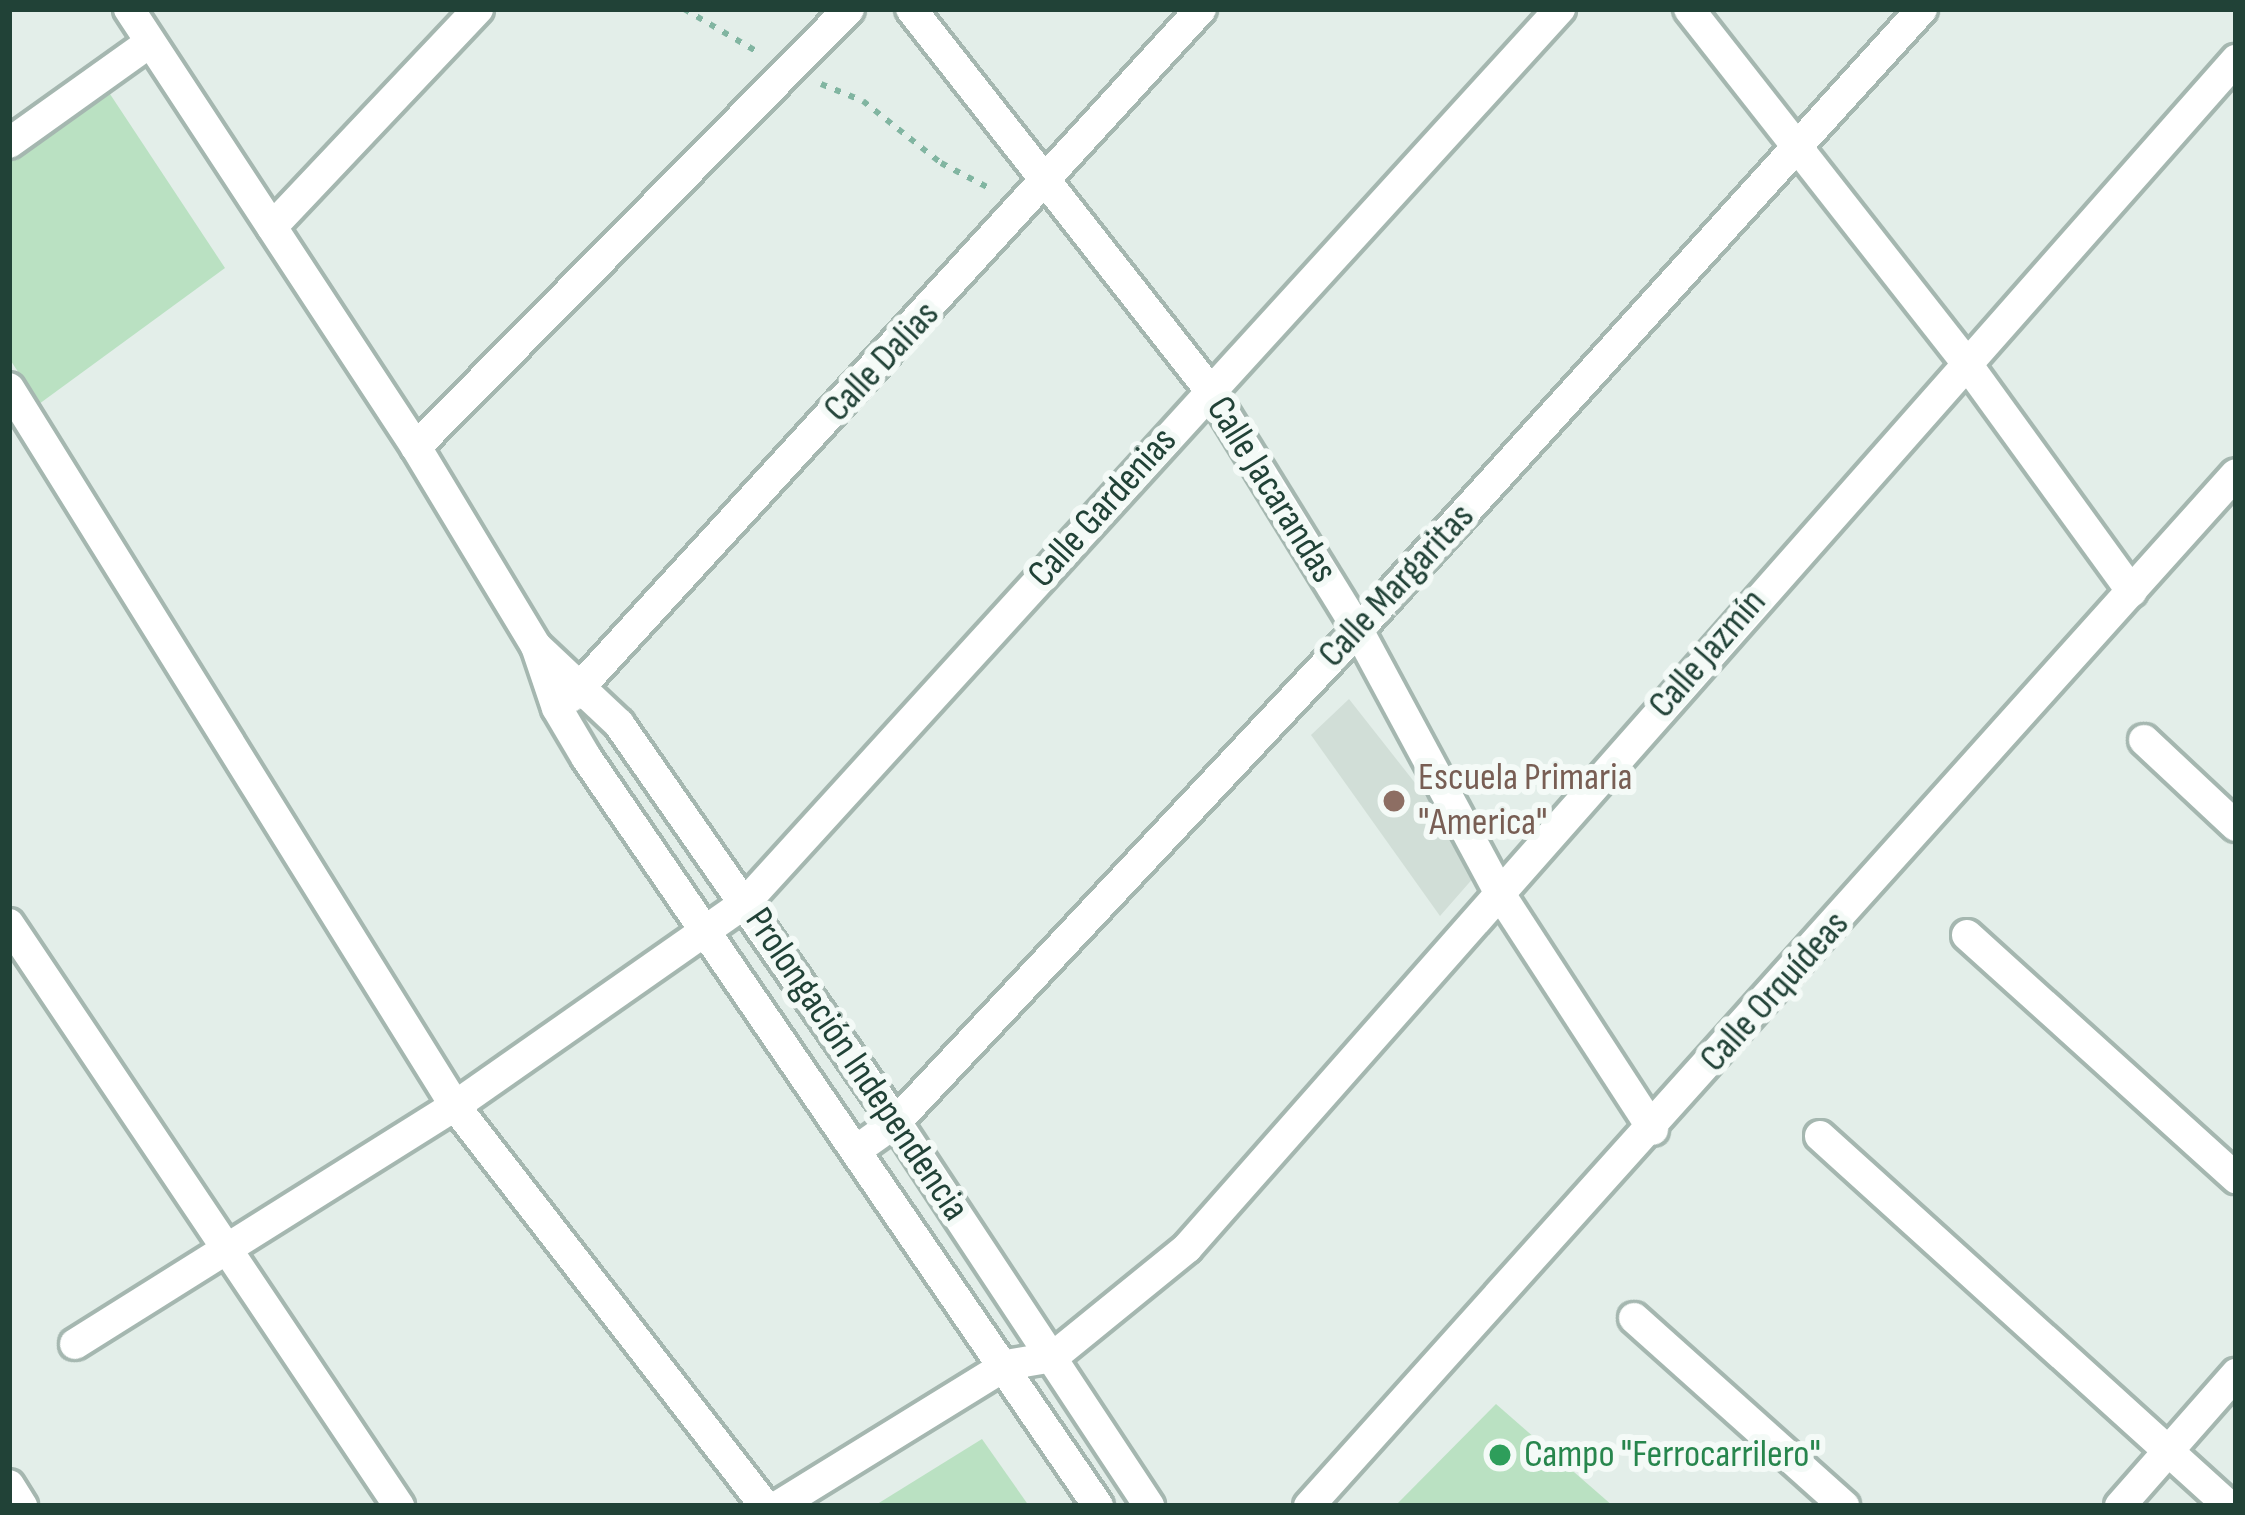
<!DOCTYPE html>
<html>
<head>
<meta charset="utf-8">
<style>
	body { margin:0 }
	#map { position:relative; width:2245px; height:1515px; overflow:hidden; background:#e3eee9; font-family:"Sofia Sans Condensed",sans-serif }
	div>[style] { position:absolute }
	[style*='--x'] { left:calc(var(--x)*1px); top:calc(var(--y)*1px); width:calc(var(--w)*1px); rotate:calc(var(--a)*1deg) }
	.built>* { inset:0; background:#d1ded7 }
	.green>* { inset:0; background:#bae1c2 }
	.path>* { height:6px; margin-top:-3px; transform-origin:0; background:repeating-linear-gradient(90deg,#81b5a1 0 6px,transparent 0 15px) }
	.roads { filter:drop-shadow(3px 0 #a5b7b0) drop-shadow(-3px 0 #a5b7b0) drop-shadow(0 3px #a5b7b0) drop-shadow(0 -3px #a5b7b0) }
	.minor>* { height:30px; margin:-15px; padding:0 15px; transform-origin:15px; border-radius:15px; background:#fff }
	.dots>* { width:33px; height:33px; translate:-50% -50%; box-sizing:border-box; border:6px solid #f4faf7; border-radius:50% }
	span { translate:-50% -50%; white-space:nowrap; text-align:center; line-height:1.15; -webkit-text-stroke:12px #f4faf7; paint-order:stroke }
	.street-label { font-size:39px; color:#214237 }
	.education-label { font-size:39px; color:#785e54 }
	.left { translate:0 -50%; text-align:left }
	.leisure-label { font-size:39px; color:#27864d }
	.frame { position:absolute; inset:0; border:12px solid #214237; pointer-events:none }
</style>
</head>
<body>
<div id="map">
	<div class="built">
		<i style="clip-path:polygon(1349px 699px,1482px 868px,1440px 916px,1311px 735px)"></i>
	</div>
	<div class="green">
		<i style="clip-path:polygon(108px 91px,225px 268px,39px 404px,9px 358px,9px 157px)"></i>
		<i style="clip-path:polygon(1496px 1404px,1613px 1506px,1395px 1506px)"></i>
		<i style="clip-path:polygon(982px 1439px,1029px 1506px,874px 1506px)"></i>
	</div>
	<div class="path">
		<i style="--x:684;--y:9;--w:89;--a:30.3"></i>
		<i style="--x:821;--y:84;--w:45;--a:22"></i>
		<i style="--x:863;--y:101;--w:100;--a:38.5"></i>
		<i style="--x:941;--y:163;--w:56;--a:27.5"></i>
	</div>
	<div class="roads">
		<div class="minor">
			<i style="--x:129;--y:9;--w:524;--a:56.77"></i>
			<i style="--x:416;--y:447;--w:232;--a:58.9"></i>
			<i style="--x:536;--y:646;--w:65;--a:71.3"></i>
			<i style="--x:557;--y:708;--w:57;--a:59.4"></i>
			<i style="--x:586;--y:757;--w:907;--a:55.64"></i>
			<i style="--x:911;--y:9;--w:484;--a:51.9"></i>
			<i style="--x:1210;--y:390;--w:282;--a:58.3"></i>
			<i style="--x:1358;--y:630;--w:300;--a:61.7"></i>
			<i style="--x:1500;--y:894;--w:281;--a:57"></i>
			<i style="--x:1689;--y:9;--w:446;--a:51.9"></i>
			<i style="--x:1964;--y:360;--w:286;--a:54.1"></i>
			<i style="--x:9;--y:143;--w:172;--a:-35.5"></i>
			<i style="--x:272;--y:227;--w:300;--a:-46.6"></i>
			<i style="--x:9;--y:388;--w:845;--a:58.15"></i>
			<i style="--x:455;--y:1106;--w:506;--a:52.22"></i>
			<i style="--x:416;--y:447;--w:616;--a:-45.33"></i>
			<i style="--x:536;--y:646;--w:114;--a:43.2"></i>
			<i style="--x:619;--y:724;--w:485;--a:55.2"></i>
			<i style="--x:896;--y:1122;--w:460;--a:56.6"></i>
			<i style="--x:571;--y:697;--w:933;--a:-47.52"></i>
			<i style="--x:2144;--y:740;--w:126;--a:43.1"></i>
			<i style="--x:9;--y:924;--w:701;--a:56.17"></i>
			<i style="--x:1967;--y:935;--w:363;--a:42.1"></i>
			<i style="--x:1820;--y:1136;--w:552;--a:42.13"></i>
			<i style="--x:858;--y:1149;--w:47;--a:-35.4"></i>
			<i style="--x:896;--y:1122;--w:675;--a:-46.8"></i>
			<i style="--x:1358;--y:630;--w:839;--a:-47.75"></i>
			<i style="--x:1634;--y:1318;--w:282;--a:41.8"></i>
			<i style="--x:75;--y:1344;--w:448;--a:-32.1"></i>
			<i style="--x:455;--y:1106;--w:354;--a:-35"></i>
			<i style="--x:745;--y:903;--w:1210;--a:-47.65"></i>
			<i style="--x:9;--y:1485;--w:25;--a:58"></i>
			<i style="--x:778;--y:1506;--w:268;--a:-31.7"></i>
			<i style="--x:1006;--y:1365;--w:48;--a:-9.7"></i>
			<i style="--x:1053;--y:1357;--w:173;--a:-39.1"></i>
			<i style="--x:1187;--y:1248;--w:1585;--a:-48.56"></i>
			<i style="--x:1309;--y:1506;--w:1387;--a:-48.07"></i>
			<i style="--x:2120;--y:1506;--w:176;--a:-48.7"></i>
		</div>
	</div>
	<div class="dots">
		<i style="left:1394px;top:801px;background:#8d6e63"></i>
		<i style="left:1500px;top:1455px;background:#2e9e5b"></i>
	</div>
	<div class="street-label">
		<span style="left:882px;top:362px;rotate:-47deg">Calle Dalias</span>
		<span style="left:1271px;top:490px;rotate:58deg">Calle Jacarandas</span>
		<span style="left:1103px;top:508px;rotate:-48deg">Calle Gardenias</span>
		<span style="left:1397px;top:586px;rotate:-47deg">Calle Margaritas</span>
		<span style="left:1708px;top:654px;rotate:-49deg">Calle Jazmín</span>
		<span style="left:1775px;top:992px;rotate:-48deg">Calle Orquídeas</span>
		<span style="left:856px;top:1065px;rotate:56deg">Prolongación Independencia</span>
	</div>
	<div class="education-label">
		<span class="left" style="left:1418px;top:801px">Escuela Primaria<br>"America"</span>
	</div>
	<div class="leisure-label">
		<span class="left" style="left:1524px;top:1455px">Campo "Ferrocarrilero"</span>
	</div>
	<div class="frame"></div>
</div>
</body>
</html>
